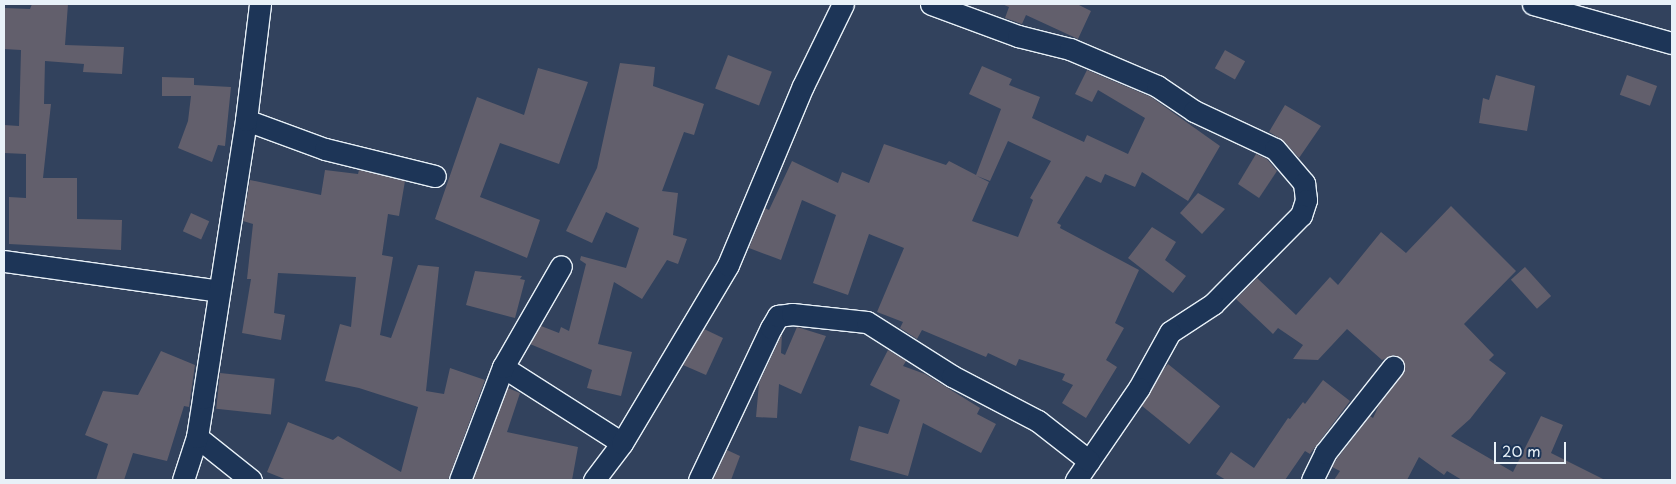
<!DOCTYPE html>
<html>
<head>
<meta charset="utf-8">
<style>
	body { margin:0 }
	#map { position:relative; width:1676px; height:484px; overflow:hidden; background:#32425d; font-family:"Playpen Sans",sans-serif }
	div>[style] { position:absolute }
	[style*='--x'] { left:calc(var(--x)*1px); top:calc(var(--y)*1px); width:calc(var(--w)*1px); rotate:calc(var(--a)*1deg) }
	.building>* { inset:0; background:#625f6c; transform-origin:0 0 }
	.roads { filter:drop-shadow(1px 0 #e8f1f8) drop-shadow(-1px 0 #e8f1f8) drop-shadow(0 1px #e8f1f8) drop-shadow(0 -1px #e8f1f8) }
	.street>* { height:21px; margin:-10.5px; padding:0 10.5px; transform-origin:10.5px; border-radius:10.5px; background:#1d3557 }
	span { translate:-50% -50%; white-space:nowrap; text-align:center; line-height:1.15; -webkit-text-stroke:4px #1d3557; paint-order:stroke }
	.frame { position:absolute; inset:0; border:5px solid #e8f1f8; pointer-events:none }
	.scale { position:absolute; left:1494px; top:442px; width:72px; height:22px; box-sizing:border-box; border:2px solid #e8f1f8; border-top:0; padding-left:6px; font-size:15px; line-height:18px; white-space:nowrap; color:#e8f1f8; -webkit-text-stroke:4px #1d3557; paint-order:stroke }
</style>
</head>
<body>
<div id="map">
	<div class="building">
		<i style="clip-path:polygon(32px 4px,68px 4px,65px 45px,124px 47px,122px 74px,83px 72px,84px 64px,45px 61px,44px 104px,51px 104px,43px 178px,77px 178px,77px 219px,122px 220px,121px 250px,9px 244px,9px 197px,26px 198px,26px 154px,4px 153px,4px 125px,19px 126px,21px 50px,4px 49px,4px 8px,30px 9px)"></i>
		<i style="clip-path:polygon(1002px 4px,1077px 4px,1091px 11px,1078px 39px,1026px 15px,1022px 24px,1005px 18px,1009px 7px)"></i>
		<i style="left:1225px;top:50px;width:23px;height:21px;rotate:29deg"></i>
		<i style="left:728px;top:55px;width:47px;height:36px;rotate:21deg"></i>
		<i style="clip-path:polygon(620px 63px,655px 67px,653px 86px,704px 104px,694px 135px,684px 132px,662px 191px,678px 193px,673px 235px,687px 239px,678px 264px,667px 260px,642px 299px,614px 282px,598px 344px,632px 352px,621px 396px,587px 388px,592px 370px,530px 344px,541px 326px,559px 333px,561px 327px,569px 331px,586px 264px,580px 260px,581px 256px,626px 268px,639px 228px,606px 212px,592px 243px,566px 231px,597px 168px)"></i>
		<i style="clip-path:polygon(evenodd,982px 66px,1012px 79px,1009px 85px,1040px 97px,1032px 118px,1084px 142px,1087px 135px,1128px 154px,1145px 118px,1098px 90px,1092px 102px,1075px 94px,1087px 70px,1151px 97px,1220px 146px,1188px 201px,1142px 172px,1135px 187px,1105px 174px,1101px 183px,1086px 176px,1057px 223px,1061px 225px,1060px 228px,1139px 270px,1115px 323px,1124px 328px,1106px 360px,1117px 367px,1086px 418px,1062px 403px,1073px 385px,1062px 380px,1065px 374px,1019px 359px,1016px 366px,988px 353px,986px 357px,922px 330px,917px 339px,900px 328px,903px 322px,877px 312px,904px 248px,869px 234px,848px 295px,813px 283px,836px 215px,802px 200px,781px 260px,749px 248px,765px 208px,769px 210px,792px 161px,838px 183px,842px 172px,869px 183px,884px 144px,946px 165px,949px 161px,976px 175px,1001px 109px,969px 94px,982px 66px,1008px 141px,1051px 161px,1030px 198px,1033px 200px,1018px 237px,972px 221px,989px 182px,977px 176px,990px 181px,1008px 141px)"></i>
		<i style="clip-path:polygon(538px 68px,588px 82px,559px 164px,500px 143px,480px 197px,540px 220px,527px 258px,435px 219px,477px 97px,524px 115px)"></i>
		<i style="clip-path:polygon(1496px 75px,1535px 86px,1527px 131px,1479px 123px,1483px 98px,1489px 100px)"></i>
		<i style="left:1627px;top:75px;width:32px;height:21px;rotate:20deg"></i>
		<i style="clip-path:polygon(162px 77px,194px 78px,194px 85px,231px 87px,225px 146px,218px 145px,212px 162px,178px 148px,188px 121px,191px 96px,162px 96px)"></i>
		<i style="clip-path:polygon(1285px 105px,1321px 126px,1299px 158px,1284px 141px,1269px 132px)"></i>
		<i style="clip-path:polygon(1256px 154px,1267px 159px,1277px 171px,1259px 198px,1238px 184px)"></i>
		<i style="clip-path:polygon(325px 170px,358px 174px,359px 170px,405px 181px,399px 216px,388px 214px,382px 255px,393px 257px,380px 335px,391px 338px,418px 265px,439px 267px,426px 391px,444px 394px,450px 368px,485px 380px,448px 480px,287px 480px,267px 472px,288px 422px,333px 440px,338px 436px,401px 472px,418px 407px,359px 388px,325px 381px,340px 324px,351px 327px,356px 277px,278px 273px,274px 313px,285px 315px,281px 340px,242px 333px,251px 279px,247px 279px,253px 224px,243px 221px,250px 180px,321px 195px)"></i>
		<i style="clip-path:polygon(1198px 193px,1225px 209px,1202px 234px,1180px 213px)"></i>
		<i style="clip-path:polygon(1451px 206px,1516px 271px,1464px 324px,1494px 355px,1489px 360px,1506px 373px,1470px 419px,1451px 436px,1513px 472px,1541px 416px,1563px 425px,1551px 453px,1605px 480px,1462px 480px,1447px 471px,1444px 475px,1419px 457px,1407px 480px,1334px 480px,1340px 471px,1332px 467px,1336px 460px,1370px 416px,1373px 418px,1380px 403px,1403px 374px,1404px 362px,1394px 355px,1382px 360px,1347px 329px,1318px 360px,1293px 359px,1303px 345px,1278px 328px,1273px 334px,1236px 299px,1257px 278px,1296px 315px,1330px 277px,1338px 285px,1381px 232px,1406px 253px)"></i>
		<i style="left:191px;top:213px;width:20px;height:20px;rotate:24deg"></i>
		<i style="clip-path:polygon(1152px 227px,1176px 242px,1165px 260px,1186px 276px,1173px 293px,1128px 258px)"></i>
		<i style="left:1525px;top:267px;width:39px;height:19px;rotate:48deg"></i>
		<i style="clip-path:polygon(475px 271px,522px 276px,520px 279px,525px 280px,515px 318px,466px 305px)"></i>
		<i style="clip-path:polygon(797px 327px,826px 336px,801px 394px,779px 384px,777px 418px,756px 417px,759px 383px,782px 334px,781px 353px,785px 355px)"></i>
		<i style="clip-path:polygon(704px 329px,723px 338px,706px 375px,683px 365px)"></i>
		<i style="clip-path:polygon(888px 350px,906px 361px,903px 366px,925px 374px,980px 408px,977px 414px,996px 424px,981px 453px,923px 423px,908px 476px,850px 460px,859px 426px,888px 434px,900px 400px,870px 385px)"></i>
		<i style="clip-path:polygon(161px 351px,195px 365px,189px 407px,184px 406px,167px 461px,133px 453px,124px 480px,96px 480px,108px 444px,85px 435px,103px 391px,138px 395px)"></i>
		<i style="left:1168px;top:364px;width:67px;height:49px;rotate:39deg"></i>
		<i style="left:220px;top:373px;width:55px;height:36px;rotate:6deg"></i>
		<i style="clip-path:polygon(1323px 380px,1350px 401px,1310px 454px,1305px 451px,1285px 480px,1226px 480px,1216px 474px,1231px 452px,1254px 468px,1288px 418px,1290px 419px,1303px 402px,1305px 404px)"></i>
		<i style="clip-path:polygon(508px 388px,520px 393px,507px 432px,578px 447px,572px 480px,473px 480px)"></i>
		<i style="clip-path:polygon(727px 450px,740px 456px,731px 480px,713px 480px)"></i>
	</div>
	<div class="roads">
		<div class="street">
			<i style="--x:931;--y:4;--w:93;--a:20.2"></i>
			<i style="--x:1018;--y:36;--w:54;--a:14"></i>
			<i style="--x:1070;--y:49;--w:95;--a:23"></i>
			<i style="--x:1157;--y:86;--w:45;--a:34"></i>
			<i style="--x:1194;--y:111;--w:89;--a:25.1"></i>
			<i style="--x:1275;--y:149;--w:45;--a:49.5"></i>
			<i style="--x:1304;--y:183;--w:17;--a:83"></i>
			<i style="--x:1306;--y:200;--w:16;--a:108"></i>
			<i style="--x:1301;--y:215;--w:125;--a:134.7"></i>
			<i style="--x:1213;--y:304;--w:51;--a:146.9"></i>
			<i style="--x:1170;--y:332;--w:64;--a:119"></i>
			<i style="--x:1139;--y:388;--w:112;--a:124.4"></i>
			<i style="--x:1533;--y:4;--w:144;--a:15.7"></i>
			<i style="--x:246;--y:120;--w:84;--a:20.2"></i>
			<i style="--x:325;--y:149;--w:113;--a:13.8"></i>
			<i style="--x:4;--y:261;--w:217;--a:7.9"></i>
			<i style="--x:503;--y:367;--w:141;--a:32.6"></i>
			<i style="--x:197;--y:437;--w:69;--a:38.5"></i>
			<i style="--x:183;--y:480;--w:45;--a:-72"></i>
			<i style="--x:197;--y:437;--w:39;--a:-81"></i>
			<i style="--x:203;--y:398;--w:281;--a:-81.2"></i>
			<i style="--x:246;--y:120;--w:117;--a:-83.1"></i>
			<i style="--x:460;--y:480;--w:121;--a:-69.2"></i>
			<i style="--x:503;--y:367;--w:116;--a:-60.1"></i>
			<i style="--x:594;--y:480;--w:46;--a:-52.9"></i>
			<i style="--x:622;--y:443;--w:207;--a:-59.2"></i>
			<i style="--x:728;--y:265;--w:194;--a:-67.3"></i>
			<i style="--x:803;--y:86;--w:91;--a:-64"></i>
			<i style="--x:699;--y:480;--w:168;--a:-64.7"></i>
			<i style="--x:771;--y:328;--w:14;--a:-60"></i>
			<i style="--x:778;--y:316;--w:14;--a:-8"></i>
			<i style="--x:792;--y:314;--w:75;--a:6.1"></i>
			<i style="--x:867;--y:322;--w:101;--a:32.4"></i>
			<i style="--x:952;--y:376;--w:97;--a:27.6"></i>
			<i style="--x:1038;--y:421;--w:65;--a:38.1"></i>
			<i style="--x:1312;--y:480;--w:30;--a:-64"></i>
			<i style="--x:1325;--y:453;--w:110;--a:-51.7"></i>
		</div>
	</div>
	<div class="frame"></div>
	<div class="scale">20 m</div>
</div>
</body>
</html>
